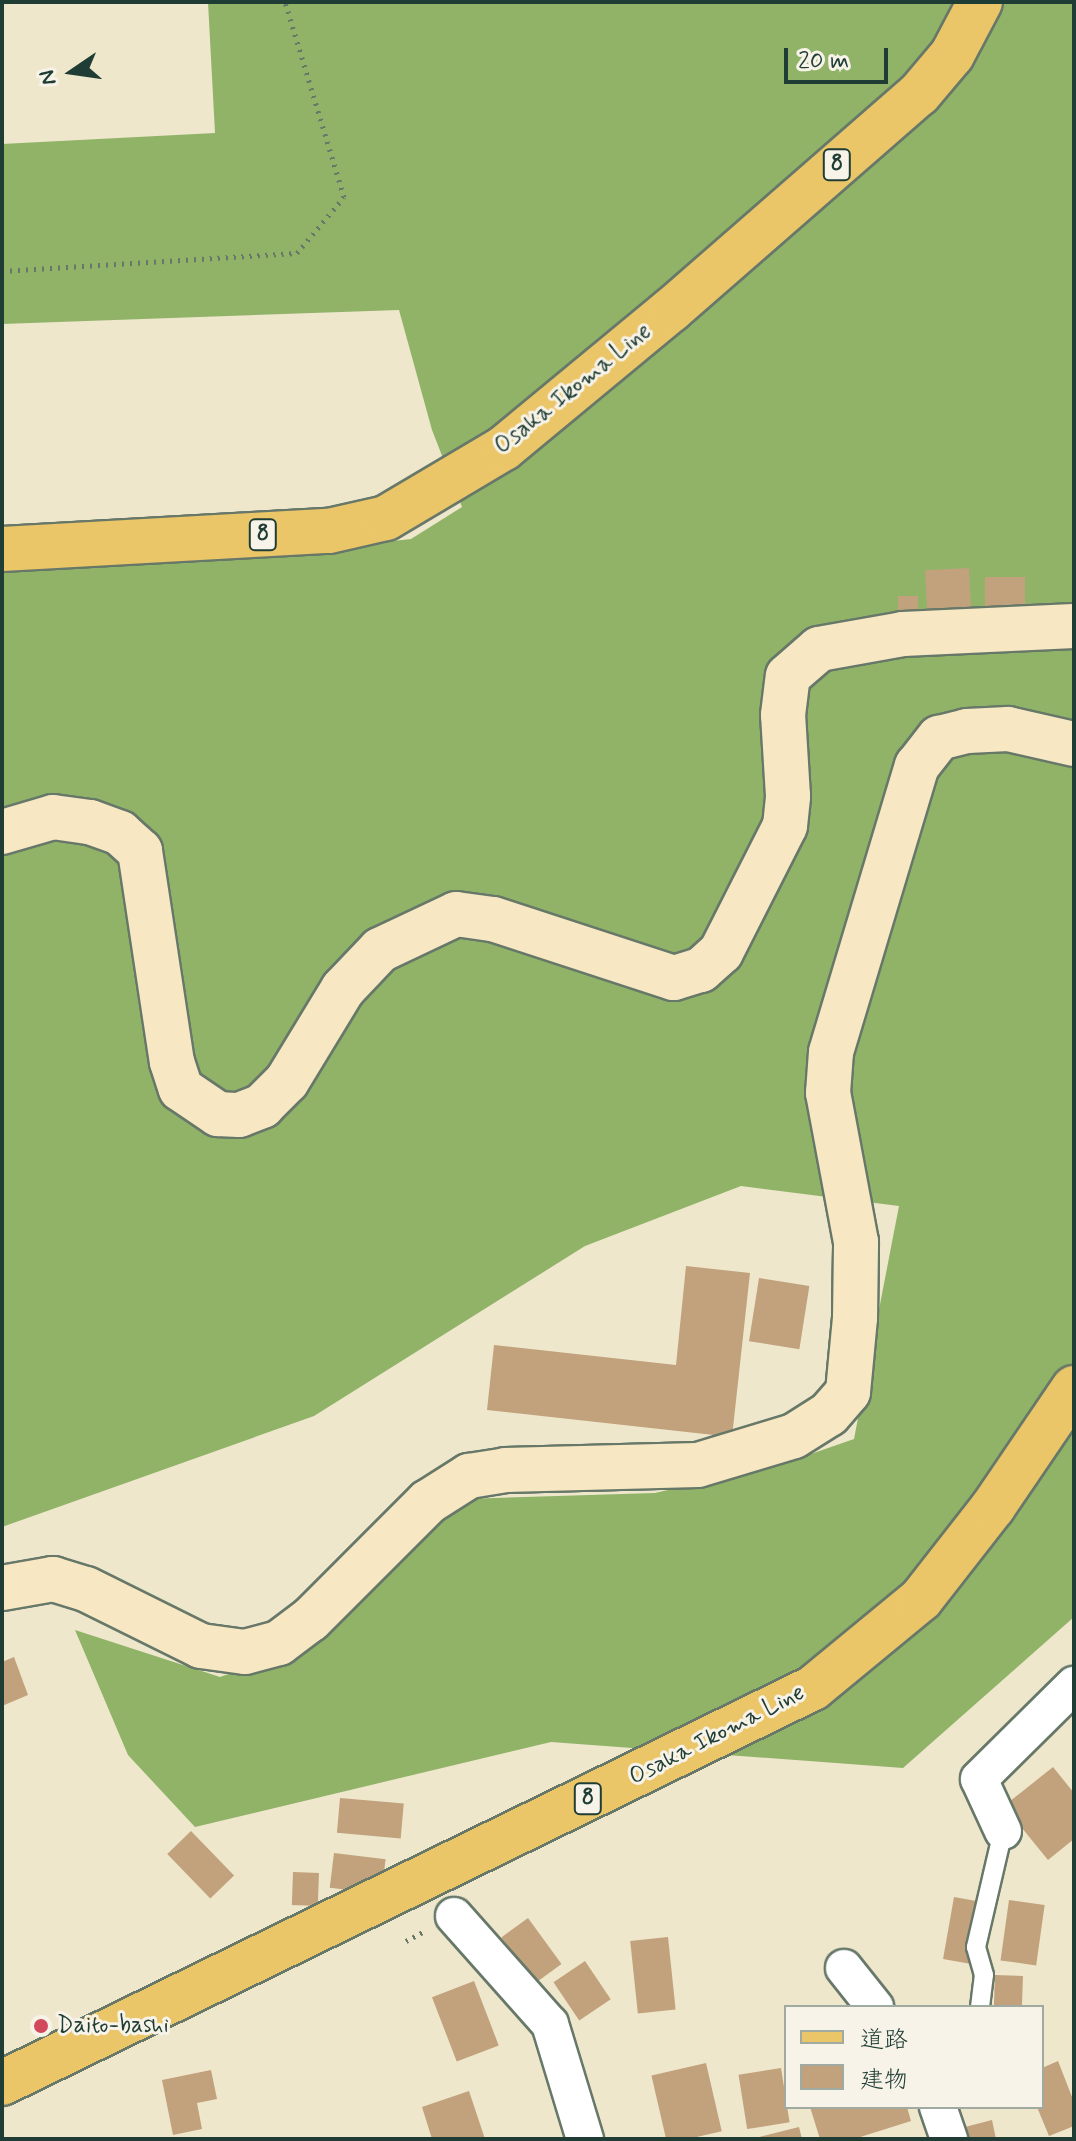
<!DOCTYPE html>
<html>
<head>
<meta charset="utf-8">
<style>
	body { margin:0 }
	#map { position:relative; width:1076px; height:2141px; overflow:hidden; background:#eee7cc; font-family:Mynerve,"Klee One",sans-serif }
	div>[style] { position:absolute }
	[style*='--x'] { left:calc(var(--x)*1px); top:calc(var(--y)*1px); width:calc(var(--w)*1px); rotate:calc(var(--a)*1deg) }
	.forest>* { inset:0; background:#90b368 }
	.building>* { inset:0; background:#c1a27c; transform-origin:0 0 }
	.path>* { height:5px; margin-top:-2.5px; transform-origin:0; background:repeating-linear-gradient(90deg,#677869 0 2px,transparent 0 8px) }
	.roads { filter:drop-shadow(2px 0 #677869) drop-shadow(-2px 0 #677869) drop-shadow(0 2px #677869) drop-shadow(0 -2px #677869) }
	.service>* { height:18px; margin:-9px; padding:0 9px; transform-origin:9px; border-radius:9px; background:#fff }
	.minor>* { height:36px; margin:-18px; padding:0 18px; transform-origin:18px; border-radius:18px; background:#fff }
	.secondary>* { height:44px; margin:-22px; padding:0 22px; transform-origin:22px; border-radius:22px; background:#f7e8c3 }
	.primary>* { height:44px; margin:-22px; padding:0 22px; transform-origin:22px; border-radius:22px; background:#ebc669 }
	.dots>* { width:22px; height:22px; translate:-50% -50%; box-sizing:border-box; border:4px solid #f7f3e8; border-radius:50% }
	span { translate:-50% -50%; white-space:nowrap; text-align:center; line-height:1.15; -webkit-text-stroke:6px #f7f3e8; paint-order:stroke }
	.shield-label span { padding:2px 6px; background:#f7f3e8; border:2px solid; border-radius:6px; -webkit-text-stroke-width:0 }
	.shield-label { font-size:22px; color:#1f3d34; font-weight:700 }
	.street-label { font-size:24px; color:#1f3d34 }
	.poi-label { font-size:24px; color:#1f3d34 }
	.left { translate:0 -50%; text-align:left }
	.frame { position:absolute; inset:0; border:4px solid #1f3d34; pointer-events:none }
	.legend { position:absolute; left:784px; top:2005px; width:260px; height:104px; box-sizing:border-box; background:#f7f3e8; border:2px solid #a1aaa0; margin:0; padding:10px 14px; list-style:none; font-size:24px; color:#1f3d34 }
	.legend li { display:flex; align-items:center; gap:16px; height:40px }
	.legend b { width:40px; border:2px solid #a1aaa0 }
	.north { position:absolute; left:32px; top:32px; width:80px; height:80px; -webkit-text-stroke:6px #f7f3e8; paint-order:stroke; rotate:257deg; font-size:22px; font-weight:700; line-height:32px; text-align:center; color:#1f3d34 }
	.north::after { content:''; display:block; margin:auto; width:28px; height:36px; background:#1f3d34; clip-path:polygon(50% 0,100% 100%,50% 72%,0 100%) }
	.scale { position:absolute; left:784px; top:48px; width:104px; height:36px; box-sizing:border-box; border:4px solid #1f3d34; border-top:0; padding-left:10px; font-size:24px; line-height:28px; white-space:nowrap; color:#1f3d34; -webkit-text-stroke:6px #f7f3e8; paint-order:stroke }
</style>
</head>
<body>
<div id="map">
	<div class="forest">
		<i style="clip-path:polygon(208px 2px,1074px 2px,1074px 1617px,903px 1768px,551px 1742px,195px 1827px,128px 1755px,75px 1630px,220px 1677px,295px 1651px,462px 1499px,655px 1493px,785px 1463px,854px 1439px,899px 1206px,741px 1186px,585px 1246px,314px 1416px,2px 1527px,2px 567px,286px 553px,411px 539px,462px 507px,432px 430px,399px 310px,2px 324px,2px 144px,215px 133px)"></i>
	</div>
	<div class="building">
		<i style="left:969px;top:568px;width:42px;height:44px;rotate:87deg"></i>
		<i style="left:985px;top:577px;width:40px;height:30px"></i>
		<i style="left:918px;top:596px;width:20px;height:20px;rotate:90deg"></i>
		<i style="clip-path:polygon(686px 1266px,750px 1273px,732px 1437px,487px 1410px,494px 1345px,676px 1365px)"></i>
		<i style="left:759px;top:1278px;width:51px;height:64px;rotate:9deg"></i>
		<i style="clip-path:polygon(14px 1657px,28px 1695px,2px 1706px,2px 1662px)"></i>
		<i style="clip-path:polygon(1053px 1767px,1074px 1793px,1074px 1839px,1048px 1860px,1004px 1806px)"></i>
		<i style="left:340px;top:1798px;width:64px;height:35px;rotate:5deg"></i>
		<i style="left:191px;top:1831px;width:62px;height:33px;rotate:46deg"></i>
		<i style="left:334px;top:1853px;width:52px;height:35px;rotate:7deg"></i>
		<i style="left:293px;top:1872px;width:26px;height:33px;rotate:2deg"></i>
		<i style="left:954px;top:1897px;width:27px;height:63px;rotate:10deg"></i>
		<i style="left:1009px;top:1900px;width:36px;height:61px;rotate:8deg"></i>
		<i style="left:528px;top:1918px;width:57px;height:33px;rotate:54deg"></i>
		<i style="left:668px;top:1937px;width:73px;height:38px;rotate:84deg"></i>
		<i style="left:585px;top:1961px;width:46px;height:38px;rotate:56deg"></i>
		<i style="left:995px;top:1975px;width:28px;height:32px;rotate:2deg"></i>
		<i style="left:474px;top:1981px;width:69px;height:45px;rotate:69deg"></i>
		<i style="clip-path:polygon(1058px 2061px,1074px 2102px,1074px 2126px,1049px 2136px,1037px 2107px,1042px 2107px,1042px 2068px)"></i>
		<i style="left:706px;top:2063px;width:70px;height:56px;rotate:77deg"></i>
		<i style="left:781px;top:2068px;width:55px;height:43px;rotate:81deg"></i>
		<i style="clip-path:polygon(211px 2070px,217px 2099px,197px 2103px,202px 2129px,173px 2135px,162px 2080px)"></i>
		<i style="clip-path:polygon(469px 2091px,485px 2139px,432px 2139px,422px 2107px)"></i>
		<i style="clip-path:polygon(810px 2107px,907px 2107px,911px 2121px,854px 2139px,820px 2139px)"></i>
		<i style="clip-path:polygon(992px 2120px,996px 2139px,968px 2139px,965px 2127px)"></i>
		<i style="clip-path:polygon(799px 2127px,802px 2139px,755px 2139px,755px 2138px)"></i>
	</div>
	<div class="path">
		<i style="--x:2;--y:271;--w:296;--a:-3.5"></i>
		<i style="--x:297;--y:253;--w:73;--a:-50"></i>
		<i style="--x:344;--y:197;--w:204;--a:-106.8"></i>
		<i style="--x:406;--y:1941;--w:21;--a:-28"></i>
	</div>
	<div class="roads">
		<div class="service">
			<i style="--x:980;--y:2007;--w:32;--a:-83"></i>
			<i style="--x:984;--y:1975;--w:29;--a:-106"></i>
			<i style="--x:976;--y:1947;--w:119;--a:-76.9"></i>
		</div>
		<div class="minor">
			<i style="--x:1003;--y:1831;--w:57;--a:-114.8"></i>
			<i style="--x:979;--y:1779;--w:134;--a:-44.7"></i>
			<i style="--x:454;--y:1916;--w:144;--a:48.4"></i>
			<i style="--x:550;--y:2024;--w:120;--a:73.1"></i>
			<i style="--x:844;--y:1968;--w:50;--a:51.5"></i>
			<i style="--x:938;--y:2107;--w:34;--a:71"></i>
		</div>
		<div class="secondary">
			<i style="--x:2;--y:832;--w:53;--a:-16.4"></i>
			<i style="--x:53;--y:817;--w:37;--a:8"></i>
			<i style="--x:90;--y:822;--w:32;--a:20"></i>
			<i style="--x:120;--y:833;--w:27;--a:42"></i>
			<i style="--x:140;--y:851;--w:213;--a:81.4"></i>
			<i style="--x:172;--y:1062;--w:28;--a:72"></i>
			<i style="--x:181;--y:1089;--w:45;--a:34"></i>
			<i style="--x:218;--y:1114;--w:21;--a:3"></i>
			<i style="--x:239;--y:1115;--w:25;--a:-21"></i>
			<i style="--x:262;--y:1106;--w:35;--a:-45"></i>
			<i style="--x:287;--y:1081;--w:108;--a:-58.7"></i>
			<i style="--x:343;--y:989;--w:54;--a:-46.5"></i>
			<i style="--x:380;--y:950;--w:84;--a:-25.3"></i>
			<i style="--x:456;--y:914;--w:37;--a:8"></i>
			<i style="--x:493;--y:919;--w:190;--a:18.1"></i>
			<i style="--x:674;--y:978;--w:28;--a:-17"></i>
			<i style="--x:701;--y:970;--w:27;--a:-42"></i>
			<i style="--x:721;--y:952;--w:141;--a:-63.1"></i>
			<i style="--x:785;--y:826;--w:30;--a:-84"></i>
			<i style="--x:788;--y:796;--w:81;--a:-93.5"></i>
			<i style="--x:783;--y:715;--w:39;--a:-83"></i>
			<i style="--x:788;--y:676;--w:41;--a:-41.1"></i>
			<i style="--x:819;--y:649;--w:85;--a:-10.1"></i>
			<i style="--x:903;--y:634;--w:171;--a:-2.7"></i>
			<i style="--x:2;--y:1588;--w:52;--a:-10"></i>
			<i style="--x:53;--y:1579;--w:34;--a:17"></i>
			<i style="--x:86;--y:1589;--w:128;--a:26.4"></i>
			<i style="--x:201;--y:1646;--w:44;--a:7.8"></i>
			<i style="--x:245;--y:1652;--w:35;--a:-15"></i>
			<i style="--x:279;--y:1643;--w:39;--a:-37"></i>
			<i style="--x:310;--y:1620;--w:167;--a:-45"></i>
			<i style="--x:428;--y:1502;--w:49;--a:-32.4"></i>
			<i style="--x:469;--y:1476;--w:36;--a:-9"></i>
			<i style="--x:505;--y:1470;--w:193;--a:-1.5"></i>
			<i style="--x:698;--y:1465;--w:100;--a:-16.8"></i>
			<i style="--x:794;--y:1436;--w:41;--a:-32.2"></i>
			<i style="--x:829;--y:1414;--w:29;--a:-49"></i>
			<i style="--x:848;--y:1392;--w:74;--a:-84.6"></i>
			<i style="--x:855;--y:1318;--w:76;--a:-89.2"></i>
			<i style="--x:856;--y:1242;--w:152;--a:-100.6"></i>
			<i style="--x:828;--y:1093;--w:41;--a:-85.8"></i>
			<i style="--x:831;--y:1052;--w:299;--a:-73.3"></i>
			<i style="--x:917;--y:766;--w:36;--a:-52"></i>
			<i style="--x:939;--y:738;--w:29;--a:-14"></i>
			<i style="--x:967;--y:731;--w:41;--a:-2.8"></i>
			<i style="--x:1008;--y:729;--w:68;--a:12.8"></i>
		</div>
		<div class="primary">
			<i style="--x:2;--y:549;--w:327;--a:-3.2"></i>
			<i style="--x:329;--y:531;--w:58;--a:-12.8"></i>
			<i style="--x:386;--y:518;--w:137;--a:-30.7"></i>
			<i style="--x:504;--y:448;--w:217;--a:-39.6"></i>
			<i style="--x:671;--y:310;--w:329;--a:-41.1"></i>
			<i style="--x:919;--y:94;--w:51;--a:-49.8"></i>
			<i style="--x:952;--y:55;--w:60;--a:-62.2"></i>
			<i style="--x:2;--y:2083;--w:902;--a:-25.97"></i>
			<i style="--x:813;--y:1688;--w:140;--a:-39.5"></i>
			<i style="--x:921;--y:1599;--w:117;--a:-52"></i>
			<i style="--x:993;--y:1507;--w:144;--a:-55.8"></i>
		</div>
	</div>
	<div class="dots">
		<i style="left:41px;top:2026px;background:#d1495b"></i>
	</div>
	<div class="shield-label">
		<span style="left:837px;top:165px">8</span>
		<span style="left:263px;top:535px">8</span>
		<span style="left:588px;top:1799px">8</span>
	</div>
	<div class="street-label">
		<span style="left:573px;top:389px;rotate:-39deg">Osaka Ikoma Line</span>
		<span style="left:717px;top:1735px;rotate:-27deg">Osaka Ikoma Line</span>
	</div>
	<div class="poi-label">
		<span class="left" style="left:57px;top:2026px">Daito-bashi</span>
	</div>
	<div class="frame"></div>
	<ul class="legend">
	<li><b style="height:10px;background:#ebc669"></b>道路</li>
	<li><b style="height:22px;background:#c1a27c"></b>建物</li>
	</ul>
	<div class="north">N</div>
	<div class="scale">20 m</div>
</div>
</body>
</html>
